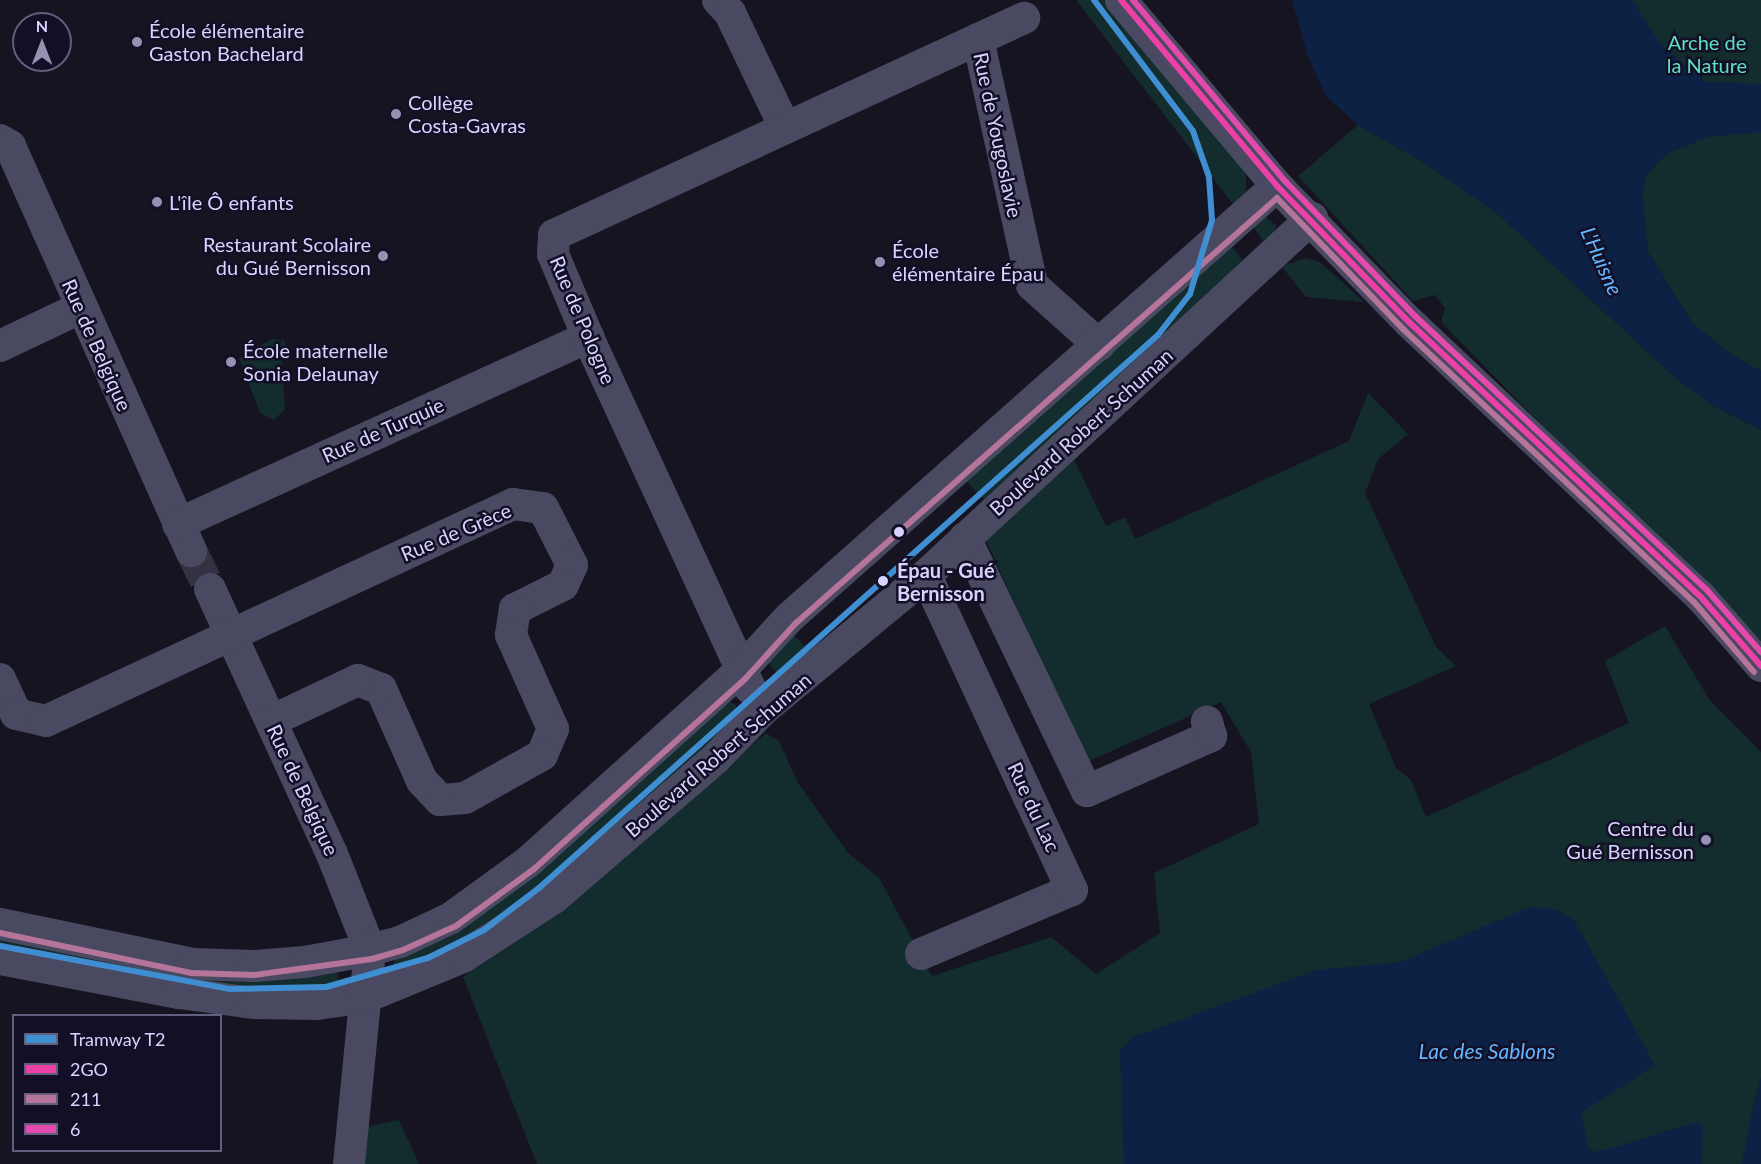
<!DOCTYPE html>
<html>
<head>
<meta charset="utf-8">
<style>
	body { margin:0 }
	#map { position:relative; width:1761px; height:1164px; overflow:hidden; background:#161421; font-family:Lato,sans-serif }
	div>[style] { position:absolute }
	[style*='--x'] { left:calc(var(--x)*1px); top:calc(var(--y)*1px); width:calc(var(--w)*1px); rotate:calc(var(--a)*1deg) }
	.green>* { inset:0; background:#132c2d }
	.water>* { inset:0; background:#0d2144 }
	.minor-tunnel>* { height:32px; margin-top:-16px; transform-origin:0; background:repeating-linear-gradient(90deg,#333142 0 32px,transparent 0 48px) }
	.minor>* { height:32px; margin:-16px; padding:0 16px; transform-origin:16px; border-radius:16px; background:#4a4962 }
	.bus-1>* { height:6px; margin:-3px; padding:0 3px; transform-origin:3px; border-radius:3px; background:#eb40a5 }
	.bus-2>* { height:6px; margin:-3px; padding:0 3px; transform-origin:3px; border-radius:3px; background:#b5749a }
	.bus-3>* { height:6px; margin:-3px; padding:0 3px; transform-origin:3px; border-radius:3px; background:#e449ac }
	.tram-1>* { height:6px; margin:-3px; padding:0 3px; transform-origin:3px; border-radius:3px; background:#408ed2 }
	.dots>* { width:16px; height:16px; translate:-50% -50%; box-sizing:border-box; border:3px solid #130f26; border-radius:50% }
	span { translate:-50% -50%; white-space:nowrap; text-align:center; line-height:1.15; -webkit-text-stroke:5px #130f26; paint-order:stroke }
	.poi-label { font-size:20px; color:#d9d4ff }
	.left { translate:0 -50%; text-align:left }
	.right { translate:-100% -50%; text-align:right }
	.park-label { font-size:20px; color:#5fe0c0 }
	.street-label { font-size:20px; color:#d9d4ff }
	.stop-label { font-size:20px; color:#d9d4ff; font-weight:700 }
	.water-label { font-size:21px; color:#62b6ff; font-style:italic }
	.legend { position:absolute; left:12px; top:1014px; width:210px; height:138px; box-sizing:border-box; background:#130f26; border:2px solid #625e7d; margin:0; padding:8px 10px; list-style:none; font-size:18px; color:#d9d4ff }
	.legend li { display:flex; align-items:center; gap:12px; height:30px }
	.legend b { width:30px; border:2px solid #625e7d }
	.north { position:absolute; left:12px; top:12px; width:60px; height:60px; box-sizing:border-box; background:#130f26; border:2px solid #625e7d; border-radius:50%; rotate:0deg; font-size:16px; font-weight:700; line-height:24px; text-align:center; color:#d9d4ff }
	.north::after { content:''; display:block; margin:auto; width:21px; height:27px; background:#9591b1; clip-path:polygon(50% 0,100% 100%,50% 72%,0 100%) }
</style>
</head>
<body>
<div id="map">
	<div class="green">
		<i style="clip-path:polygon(1076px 0,1104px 0,1240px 161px,1246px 176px,1246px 197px,1239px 212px)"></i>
		<i style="clip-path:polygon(1586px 0,1761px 0,1761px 118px,1689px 115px)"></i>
		<i style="clip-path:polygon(1358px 125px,1423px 162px,1498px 214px,1677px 379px,1715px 407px,1761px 430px,1761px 649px,1441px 322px,1445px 308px,1435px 295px,1413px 301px,1298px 176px)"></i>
		<i style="clip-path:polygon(1752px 130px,1761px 132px,1761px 371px,1730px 354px,1693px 324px,1648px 252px,1642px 194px,1645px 176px,1666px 154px,1707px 137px)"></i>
		<i style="clip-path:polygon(1265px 216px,1277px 226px,1266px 245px,1251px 224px)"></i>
		<i style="clip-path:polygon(1228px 242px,1247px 265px,989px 505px,963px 478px)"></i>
		<i style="clip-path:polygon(1306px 258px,1320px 262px,1364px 302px,1306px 297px,1281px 266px)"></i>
		<i style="clip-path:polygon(272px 339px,284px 341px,286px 347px,281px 358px,285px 409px,274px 420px,260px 413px,239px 358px)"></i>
		<i style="clip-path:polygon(1368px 393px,1408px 434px,1378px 459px,1365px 493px,1436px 647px,1456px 666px,1369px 704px,1396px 768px,1411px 780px,1426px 817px,1629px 723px,1605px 661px,1665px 626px,1709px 699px,1761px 752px,1761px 1078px,1742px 1164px,537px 1164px,463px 977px,566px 908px,766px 733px,779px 741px,798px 783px,848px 853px,879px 878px,932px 976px,1051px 937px,1096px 974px,1160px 933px,1154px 873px,1259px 824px,1251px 752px,1221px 702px,1087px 762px,980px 527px,1070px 451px,1106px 526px,1125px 517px,1135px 539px,1349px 441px)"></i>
		<i style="clip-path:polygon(791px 632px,816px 659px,781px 679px,768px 662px)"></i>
		<i style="clip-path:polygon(725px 700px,736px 705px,740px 720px,502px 923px,405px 971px,394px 964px,394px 955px)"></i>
		<i style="clip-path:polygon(0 930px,336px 972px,339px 979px,337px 987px,275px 998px,0 950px)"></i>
		<i style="clip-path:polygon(399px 1120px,419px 1164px,365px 1164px,365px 1127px)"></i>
	</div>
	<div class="water">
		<i style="clip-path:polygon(1292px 0,1632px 0,1662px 46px,1706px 82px,1761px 84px,1761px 132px,1707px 137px,1666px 154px,1646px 176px,1642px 194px,1648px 252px,1693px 324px,1730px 354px,1761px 371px,1761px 430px,1715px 407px,1677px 379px,1498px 214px,1423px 162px,1358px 125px,1326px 96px,1308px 56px)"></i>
		<i style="clip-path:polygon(1530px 907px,1555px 909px,1574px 920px,1655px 1065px,1581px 1113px,1588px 1148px,1594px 1152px,1615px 1147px,1697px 1122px,1703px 1126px,1702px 1164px,1124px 1164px,1120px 1050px,1133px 1037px,1317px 970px,1400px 962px)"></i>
		<i style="clip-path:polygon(1761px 1078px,1761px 1164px,1742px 1164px,1754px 1102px)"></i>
	</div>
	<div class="minor-tunnel">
		<i style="--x:191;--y:551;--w:42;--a:63.4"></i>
	</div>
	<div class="minor">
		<i style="--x:718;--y:0;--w:18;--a:47"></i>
		<i style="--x:730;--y:13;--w:127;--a:64.4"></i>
		<i style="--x:1121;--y:0;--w:243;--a:50"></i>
		<i style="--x:1277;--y:186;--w:190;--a:45.9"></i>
		<i style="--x:1409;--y:322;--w:400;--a:43.3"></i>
		<i style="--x:1700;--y:596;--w:93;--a:48.9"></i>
		<i style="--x:978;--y:39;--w:252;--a:77.6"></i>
		<i style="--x:1032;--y:285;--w:90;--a:41.8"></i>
		<i style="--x:0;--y:140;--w:12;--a:31"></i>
		<i style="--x:10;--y:146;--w:444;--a:65.9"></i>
		<i style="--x:0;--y:346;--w:89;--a:-25.4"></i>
		<i style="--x:178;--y:524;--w:451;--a:-24.5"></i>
		<i style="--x:965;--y:538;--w:281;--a:64.3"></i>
		<i style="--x:1087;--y:791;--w:136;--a:-23.9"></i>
		<i style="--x:1211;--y:736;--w:15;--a:-106"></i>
		<i style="--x:210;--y:589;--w:292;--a:65.3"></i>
		<i style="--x:332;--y:854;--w:103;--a:68.4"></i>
		<i style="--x:370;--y:950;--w:215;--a:95.6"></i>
		<i style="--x:0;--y:679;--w:38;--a:65"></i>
		<i style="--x:16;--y:714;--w:31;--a:13"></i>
		<i style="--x:46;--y:721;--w:515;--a:-24.92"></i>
		<i style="--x:513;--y:504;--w:30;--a:8"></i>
		<i style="--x:543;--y:508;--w:64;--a:63"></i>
		<i style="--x:572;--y:565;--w:22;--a:114"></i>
		<i style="--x:563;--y:585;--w:54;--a:153.4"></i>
		<i style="--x:515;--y:609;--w:26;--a:99"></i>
		<i style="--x:511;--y:635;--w:103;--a:65.9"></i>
		<i style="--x:553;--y:729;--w:28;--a:113"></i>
		<i style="--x:542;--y:755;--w:88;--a:150.8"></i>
		<i style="--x:465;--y:798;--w:25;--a:175"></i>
		<i style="--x:440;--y:800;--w:26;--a:-133"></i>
		<i style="--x:422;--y:781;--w:101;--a:-114"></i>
		<i style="--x:381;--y:689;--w:25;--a:-159"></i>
		<i style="--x:358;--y:680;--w:96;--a:154.8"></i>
		<i style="--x:750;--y:688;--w:387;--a:-114.8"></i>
		<i style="--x:588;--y:337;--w:90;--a:-112.9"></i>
		<i style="--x:553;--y:254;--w:19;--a:-87"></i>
		<i style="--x:554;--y:235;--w:518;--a:-24.78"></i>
		<i style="--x:0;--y:924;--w:197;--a:11.7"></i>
		<i style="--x:193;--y:964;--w:61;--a:1.9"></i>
		<i style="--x:254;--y:966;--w:51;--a:-4.5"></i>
		<i style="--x:305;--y:962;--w:66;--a:-10.5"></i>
		<i style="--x:370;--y:950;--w:31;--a:-15"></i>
		<i style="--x:400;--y:942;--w:56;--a:-25.2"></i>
		<i style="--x:451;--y:918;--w:95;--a:-36"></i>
		<i style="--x:528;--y:862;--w:284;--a:-42"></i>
		<i style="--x:739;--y:672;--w:75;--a:-47.2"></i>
		<i style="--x:790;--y:617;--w:650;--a:-41.51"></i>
		<i style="--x:921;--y:954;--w:164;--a:-23"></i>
		<i style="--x:1072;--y:890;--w:347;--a:-114.9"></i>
		<i style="--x:0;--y:959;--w:182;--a:10.8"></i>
		<i style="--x:179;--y:993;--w:76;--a:7.6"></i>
		<i style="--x:254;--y:1003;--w:63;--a:0.9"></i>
		<i style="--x:317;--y:1004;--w:49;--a:-8.1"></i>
		<i style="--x:366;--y:997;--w:105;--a:-22.4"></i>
		<i style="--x:463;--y:957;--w:108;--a:-33"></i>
		<i style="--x:554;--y:898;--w:213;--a:-40.8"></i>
		<i style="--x:715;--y:759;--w:70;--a:-45.6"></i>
		<i style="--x:764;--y:709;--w:210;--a:-39.6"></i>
		<i style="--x:926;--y:575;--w:526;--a:-42.76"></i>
	</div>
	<div class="bus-1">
		<i style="--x:1121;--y:0;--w:243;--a:50"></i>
		<i style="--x:1277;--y:186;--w:190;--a:45.9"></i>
		<i style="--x:1409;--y:322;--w:400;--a:43.3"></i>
		<i style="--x:1700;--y:596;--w:93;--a:48.9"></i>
	</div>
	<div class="bus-2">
		<i style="--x:0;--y:933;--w:195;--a:11.8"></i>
		<i style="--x:191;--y:973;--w:63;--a:1.8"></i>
		<i style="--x:254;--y:975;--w:119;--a:-7.7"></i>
		<i style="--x:372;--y:959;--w:32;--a:-16"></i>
		<i style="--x:403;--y:950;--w:58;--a:-24.4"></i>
		<i style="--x:456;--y:926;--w:97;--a:-36.2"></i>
		<i style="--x:534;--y:869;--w:284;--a:-42"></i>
		<i style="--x:745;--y:679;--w:76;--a:-47.7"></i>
		<i style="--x:796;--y:623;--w:642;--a:-41.46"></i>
		<i style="--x:1277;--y:198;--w:182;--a:46.1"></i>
		<i style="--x:1403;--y:329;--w:399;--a:43.2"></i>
		<i style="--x:1694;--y:602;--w:92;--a:49.4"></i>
	</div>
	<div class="bus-3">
		<i style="--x:1133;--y:0;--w:235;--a:50"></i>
		<i style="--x:1284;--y:180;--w:189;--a:46.1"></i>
		<i style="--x:1415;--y:316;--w:399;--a:43.2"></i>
		<i style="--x:1706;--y:589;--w:84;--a:48.9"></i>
	</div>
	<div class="tram-1">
		<i style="--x:0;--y:946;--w:233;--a:10.6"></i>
		<i style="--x:229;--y:989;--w:97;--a:-1.2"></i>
		<i style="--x:326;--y:987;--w:106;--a:-15.9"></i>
		<i style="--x:428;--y:958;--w:63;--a:-26.6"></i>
		<i style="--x:484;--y:930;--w:69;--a:-37.4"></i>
		<i style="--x:539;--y:888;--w:830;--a:-41.78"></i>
		<i style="--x:1158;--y:335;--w:52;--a:-52"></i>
		<i style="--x:1190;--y:294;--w:77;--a:-73.4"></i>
		<i style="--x:1212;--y:220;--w:43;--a:-94"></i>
		<i style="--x:1209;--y:177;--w:49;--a:-109.2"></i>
		<i style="--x:1193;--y:131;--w:164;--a:-127.1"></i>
	</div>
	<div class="dots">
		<i style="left:137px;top:42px;background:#9591b1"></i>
		<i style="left:396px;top:114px;background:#9591b1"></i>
		<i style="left:157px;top:202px;background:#9591b1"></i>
		<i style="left:383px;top:256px;background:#9591b1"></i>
		<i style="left:880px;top:262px;background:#9591b1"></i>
		<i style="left:231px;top:362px;background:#9591b1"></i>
		<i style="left:899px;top:532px;background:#d9d4ff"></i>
		<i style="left:883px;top:581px;background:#d9d4ff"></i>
		<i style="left:1706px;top:840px;background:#9591b1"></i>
	</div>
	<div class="poi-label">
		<span class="left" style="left:149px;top:42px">École élémentaire<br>Gaston Bachelard</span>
		<span class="left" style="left:408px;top:114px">Collège<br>Costa-Gavras</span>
		<span class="left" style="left:169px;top:202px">L'île Ô enfants</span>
		<span class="right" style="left:371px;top:256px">Restaurant Scolaire<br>du Gué Bernisson</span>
		<span class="left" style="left:892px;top:262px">École<br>élémentaire Épau</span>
		<span class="left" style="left:243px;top:362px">École maternelle<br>Sonia Delaunay</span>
		<span class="right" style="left:1694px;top:840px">Centre du<br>Gué Bernisson</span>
	</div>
	<div class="park-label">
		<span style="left:1707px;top:54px">Arche de<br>la Nature</span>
	</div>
	<div class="street-label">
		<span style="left:998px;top:135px;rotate:78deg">Rue de Yougoslavie</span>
		<span style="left:583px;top:320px;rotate:67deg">Rue de Pologne</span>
		<span style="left:97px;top:345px;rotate:66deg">Rue de Belgique</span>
		<span style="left:383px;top:430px;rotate:-24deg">Rue de Turquie</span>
		<span style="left:1081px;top:432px;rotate:-42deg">Boulevard Robert Schuman</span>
		<span style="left:456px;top:532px;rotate:-23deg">Rue de Grèce</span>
		<span style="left:718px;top:755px;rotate:-41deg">Boulevard Robert Schuman</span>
		<span style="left:303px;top:790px;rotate:65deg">Rue de Belgique</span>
		<span style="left:1034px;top:807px;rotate:65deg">Rue du Lac</span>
	</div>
	<div class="stop-label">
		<span class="left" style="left:897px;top:582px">Épau - Gué<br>Bernisson</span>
	</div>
	<div class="water-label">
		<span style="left:1602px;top:261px;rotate:66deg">L'Huisne</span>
		<span style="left:1487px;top:1051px">Lac des Sablons</span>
	</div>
	<ul class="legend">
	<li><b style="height:8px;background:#408ed2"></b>Tramway T2</li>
	<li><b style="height:8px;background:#eb40a5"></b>2GO</li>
	<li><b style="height:8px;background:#b5749a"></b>211</li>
	<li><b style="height:8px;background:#e449ac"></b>6</li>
	</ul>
	<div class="north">N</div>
</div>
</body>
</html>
